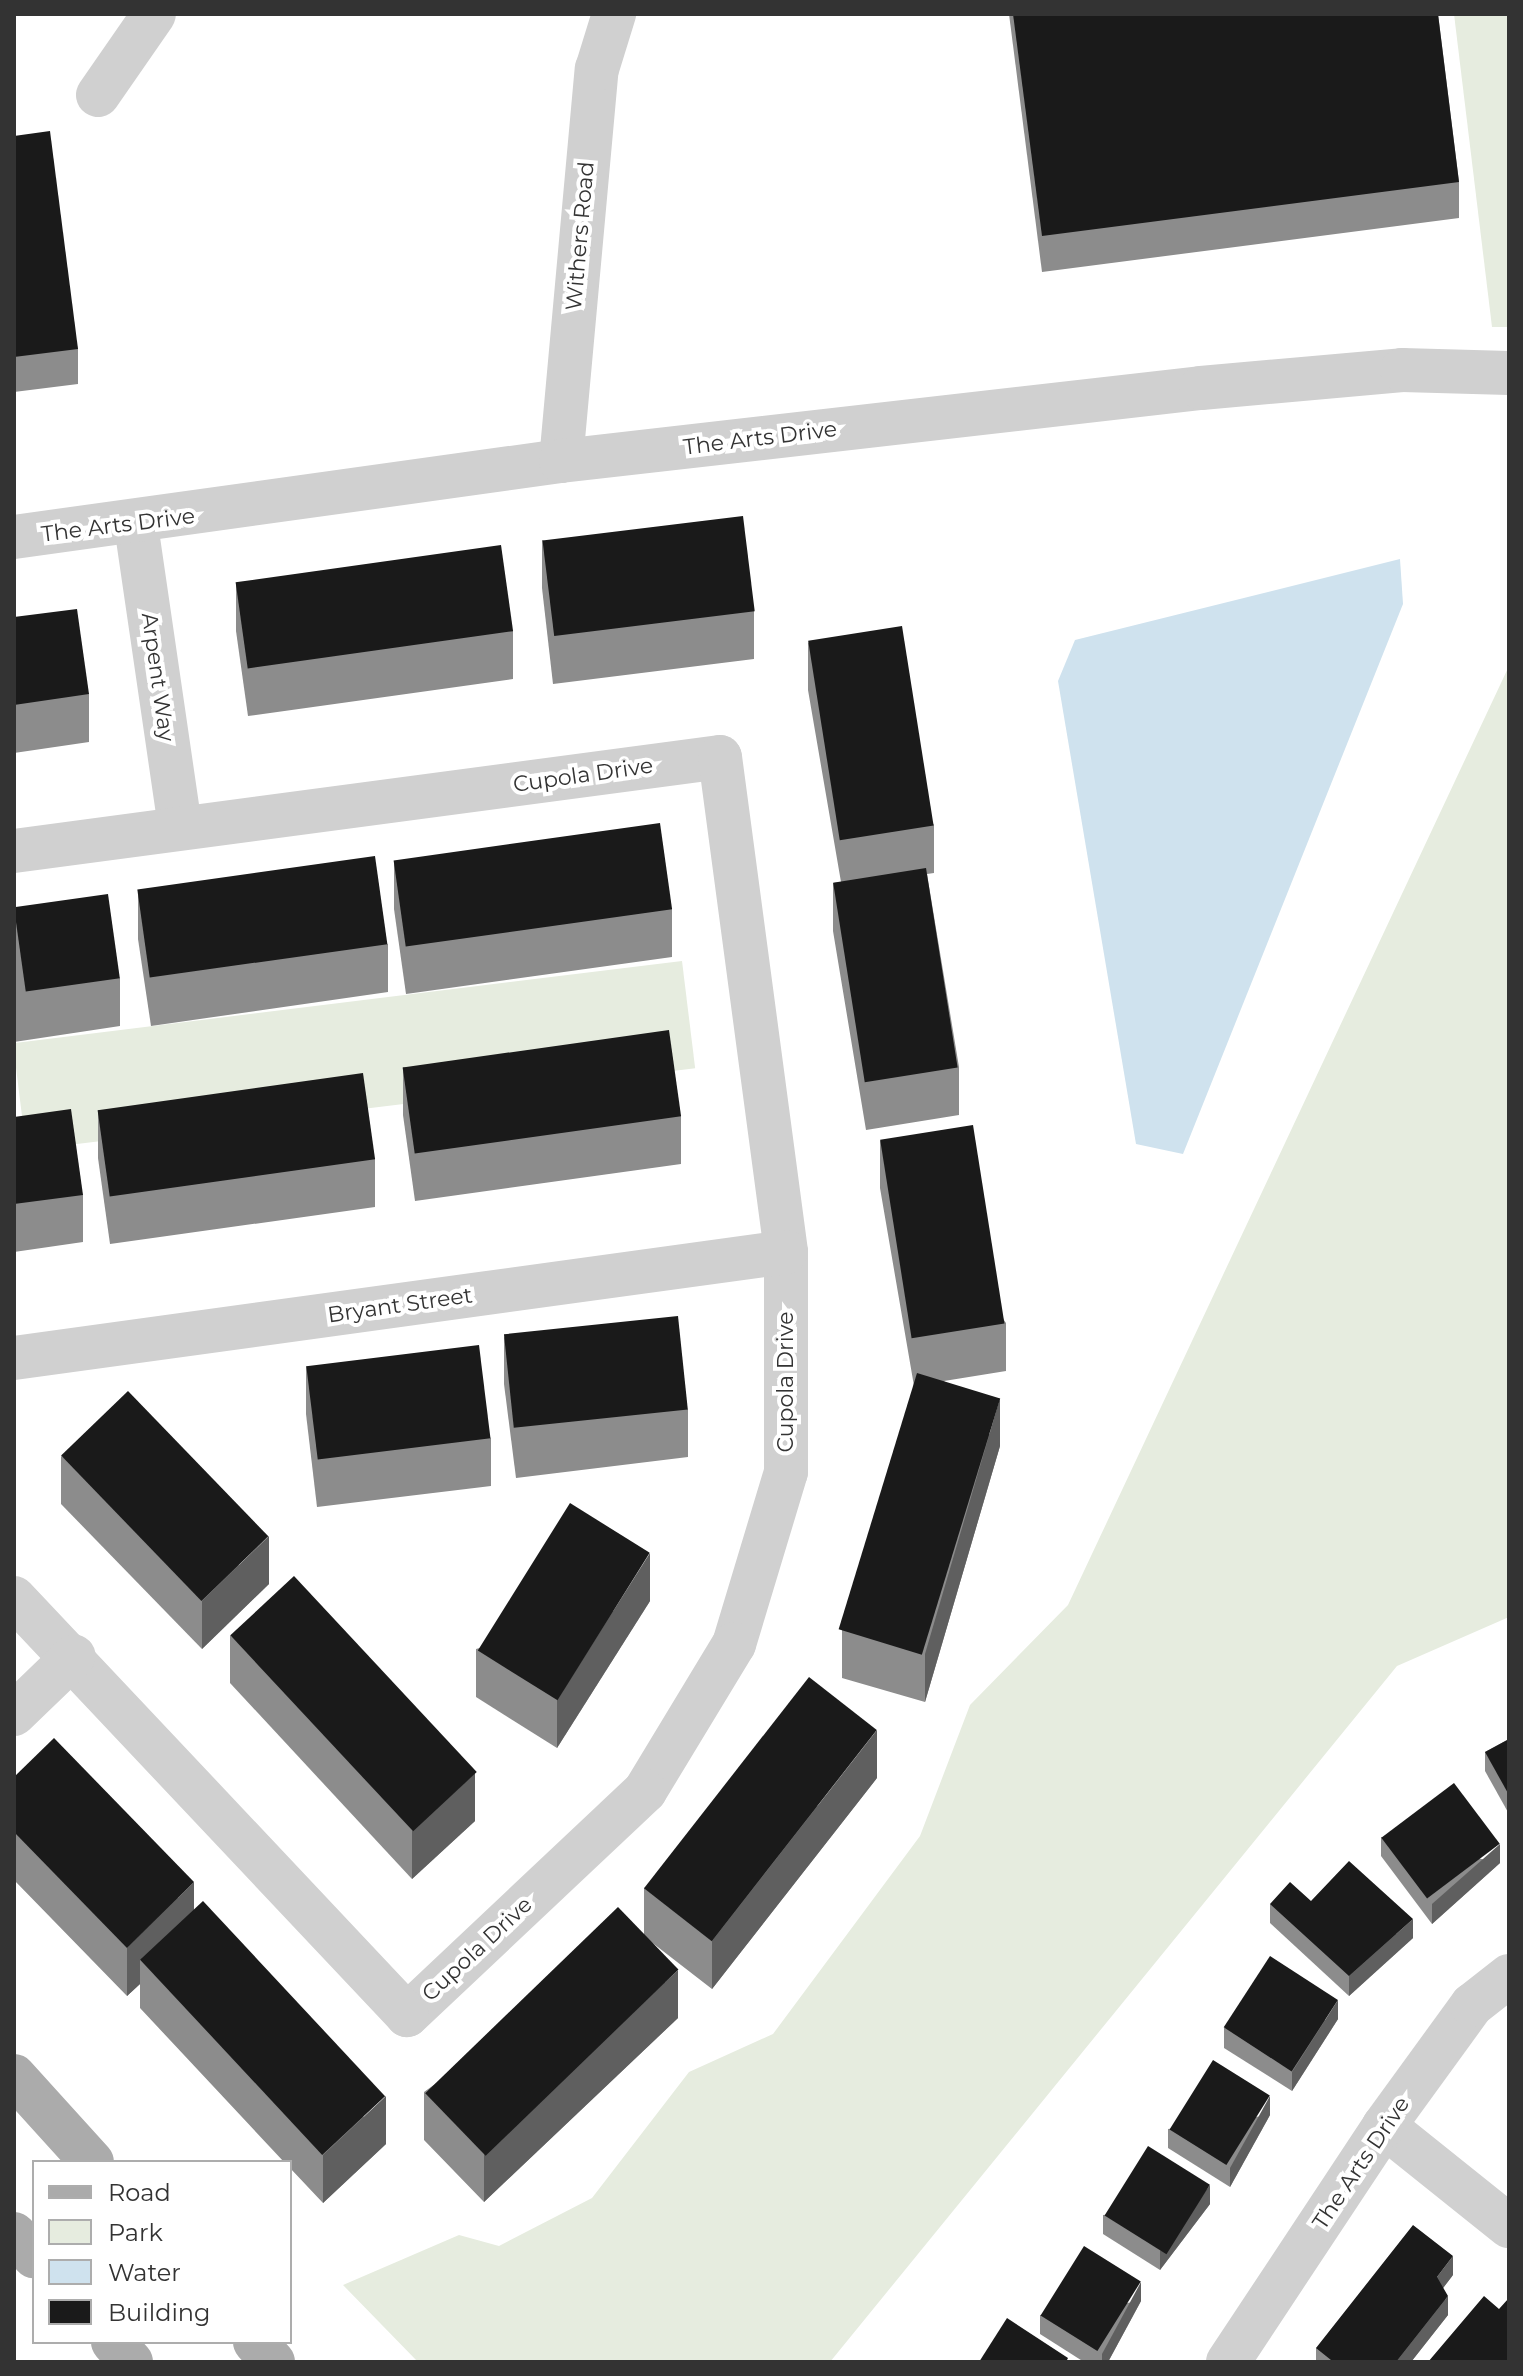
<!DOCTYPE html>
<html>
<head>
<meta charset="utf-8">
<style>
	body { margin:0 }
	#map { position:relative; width:1523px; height:2376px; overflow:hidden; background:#fff; font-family:Montserrat,sans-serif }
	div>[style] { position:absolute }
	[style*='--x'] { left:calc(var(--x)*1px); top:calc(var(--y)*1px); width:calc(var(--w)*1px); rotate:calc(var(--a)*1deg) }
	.green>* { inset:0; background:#e6ecdf; transform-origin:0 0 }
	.water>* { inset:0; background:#cfe2ee }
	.minor>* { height:44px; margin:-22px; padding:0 22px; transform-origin:22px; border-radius:22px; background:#d0d0d0 }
	.primary>* { height:44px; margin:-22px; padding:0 22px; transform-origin:22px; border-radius:22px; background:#ababab }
	.wall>* { inset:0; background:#8c8c8c }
	.shaded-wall>* { inset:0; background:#5f5f5f }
	.building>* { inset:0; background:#1a1a1a; transform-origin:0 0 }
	span { translate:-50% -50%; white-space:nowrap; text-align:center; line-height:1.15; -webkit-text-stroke:8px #fff; paint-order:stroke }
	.street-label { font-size:22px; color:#333 }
	.frame { position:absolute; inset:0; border:16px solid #333; pointer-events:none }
	.legend { position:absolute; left:32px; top:2160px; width:260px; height:184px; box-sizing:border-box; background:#fff; border:2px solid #adadad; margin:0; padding:10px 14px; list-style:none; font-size:24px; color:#333 }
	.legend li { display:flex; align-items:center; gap:16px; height:40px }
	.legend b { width:40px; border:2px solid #adadad }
</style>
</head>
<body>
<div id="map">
	<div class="green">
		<i style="clip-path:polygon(1454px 14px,1509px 14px,1509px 327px,1492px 327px)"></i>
		<i style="clip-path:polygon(1509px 666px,1509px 1617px,1397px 1666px,830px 2362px,418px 2362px,343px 2285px,459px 2235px,499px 2246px,592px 2198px,689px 2072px,773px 2034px,920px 1836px,970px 1705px,1068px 1605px)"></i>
		<i style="left:682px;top:961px;width:108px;height:674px;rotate:83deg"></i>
	</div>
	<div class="water">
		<i style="clip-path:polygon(1400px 559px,1403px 604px,1183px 1154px,1136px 1144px,1058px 681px,1075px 640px)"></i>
	</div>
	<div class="minor">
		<i style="--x:98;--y:95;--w:98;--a:-55.3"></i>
		<i style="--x:561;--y:461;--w:394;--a:-84.8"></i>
		<i style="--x:597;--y:69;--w:58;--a:-72.8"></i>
		<i style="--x:136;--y:525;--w:306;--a:81.7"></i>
		<i style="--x:14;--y:537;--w:552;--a:-7.91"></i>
		<i style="--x:561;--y:461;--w:644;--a:-6.51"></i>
		<i style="--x:1201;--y:388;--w:202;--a:-5.1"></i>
		<i style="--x:1402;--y:370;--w:107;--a:1.6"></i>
		<i style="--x:14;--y:851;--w:712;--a:-7.58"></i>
		<i style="--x:720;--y:757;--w:499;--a:82.4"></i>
		<i style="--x:786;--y:1252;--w:220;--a:90"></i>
		<i style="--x:786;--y:1472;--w:180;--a:106.8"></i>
		<i style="--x:734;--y:1644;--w:172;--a:121.2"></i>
		<i style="--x:645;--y:1791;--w:327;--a:136.7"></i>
		<i style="--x:407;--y:2015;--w:573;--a:-133.3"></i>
		<i style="--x:14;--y:1358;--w:779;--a:-7.82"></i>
		<i style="--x:14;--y:1714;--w:83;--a:-44"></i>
		<i style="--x:1384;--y:2126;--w:160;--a:38.7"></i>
		<i style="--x:1228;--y:2362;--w:283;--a:-56.5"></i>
		<i style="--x:1384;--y:2126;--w:150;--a:-54"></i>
		<i style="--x:1472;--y:2005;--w:47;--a:-38.1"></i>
	</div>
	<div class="primary">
		<i style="--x:14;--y:2076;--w:116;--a:47.8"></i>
		<i style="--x:14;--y:2234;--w:30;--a:48"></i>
		<i style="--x:113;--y:2342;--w:27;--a:48"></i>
		<i style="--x:255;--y:2342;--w:27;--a:48"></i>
	</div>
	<div class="wall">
		<i style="clip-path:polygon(1009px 14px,1438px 14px,1459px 182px,1459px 218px,1042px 272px)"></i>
		<i style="clip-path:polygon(14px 136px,78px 349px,78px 384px,14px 392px)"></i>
		<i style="clip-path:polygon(542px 540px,754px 611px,754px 659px,553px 684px,542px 588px)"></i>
		<i style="clip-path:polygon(236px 583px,513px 631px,513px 679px,248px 716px,236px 631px)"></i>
		<i style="clip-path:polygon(14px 617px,89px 694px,89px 742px,14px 753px)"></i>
		<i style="clip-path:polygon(808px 642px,934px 825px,934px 873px,927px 874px,959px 1067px,959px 1115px,866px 1130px,833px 931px,833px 883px,841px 882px,808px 690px)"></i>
		<i style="clip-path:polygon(394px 861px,672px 909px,672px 957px,406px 994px,394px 909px)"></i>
		<i style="clip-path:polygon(138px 891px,388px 944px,388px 992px,151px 1026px,138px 939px)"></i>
		<i style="clip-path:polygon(14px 907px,120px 978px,120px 1026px,14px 1042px)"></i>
		<i style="clip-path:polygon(403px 1067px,681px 1116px,681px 1164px,415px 1201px,403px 1115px)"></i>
		<i style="clip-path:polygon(98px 1110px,375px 1159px,375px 1207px,110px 1244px,98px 1158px)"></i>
		<i style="clip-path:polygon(14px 1117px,83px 1195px,83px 1242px,14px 1252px)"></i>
		<i style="clip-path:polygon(880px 1140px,1006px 1323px,1006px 1371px,944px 1381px,1000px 1446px,925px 1702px,842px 1678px,842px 1630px,914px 1386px,880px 1188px)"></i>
		<i style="clip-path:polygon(504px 1337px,688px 1409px,688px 1457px,516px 1478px,504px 1384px)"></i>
		<i style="clip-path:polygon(306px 1366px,491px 1438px,491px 1486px,317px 1507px,306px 1414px)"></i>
		<i style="clip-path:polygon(61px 1456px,269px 1584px,202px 1649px,61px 1504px)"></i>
		<i style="clip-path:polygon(650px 1601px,557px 1748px,476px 1697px,476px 1649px)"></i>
		<i style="clip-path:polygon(230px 1635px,475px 1821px,412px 1879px,230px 1683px)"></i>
		<i style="clip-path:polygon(1509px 1739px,1509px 1814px,1485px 1771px,1485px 1752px)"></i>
		<i style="clip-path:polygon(14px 1777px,194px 1910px,386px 2144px,323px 2203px,290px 2168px,290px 2162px,284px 2162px,140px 2008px,140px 1984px,127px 1996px,14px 1880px)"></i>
		<i style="clip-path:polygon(877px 1778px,712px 1989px,650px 1941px,678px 2018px,484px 2202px,424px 2140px,424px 2092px,644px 1934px,644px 1888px)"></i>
		<i style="clip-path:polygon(1381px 1837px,1500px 1863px,1432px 1924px,1381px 1856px)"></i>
		<i style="clip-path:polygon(1270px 1904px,1413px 1938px,1349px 1996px,1270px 1923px)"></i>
		<i style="clip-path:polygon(1338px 2019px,1292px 2091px,1224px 2048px,1224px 2028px)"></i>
		<i style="clip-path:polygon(1509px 2100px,1509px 2123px,1507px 2122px,1507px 2103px)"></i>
		<i style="clip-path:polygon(1270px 2115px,1230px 2187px,1168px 2148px,1168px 2129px)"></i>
		<i style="clip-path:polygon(1210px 2204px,1160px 2270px,1103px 2234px,1103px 2215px)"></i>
		<i style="clip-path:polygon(1453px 2275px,1443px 2288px,1448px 2315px,1411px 2362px,1316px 2362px,1316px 2348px)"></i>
		<i style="clip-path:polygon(1141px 2301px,1108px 2362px,1084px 2362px,1040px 2334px,1040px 2315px)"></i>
	</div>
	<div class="shaded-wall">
		<i style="clip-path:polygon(1000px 1398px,1000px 1446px,925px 1702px,925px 1654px)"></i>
		<i style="clip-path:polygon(269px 1536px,269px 1584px,202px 1649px,202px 1601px)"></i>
		<i style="clip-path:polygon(650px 1553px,650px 1601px,557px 1748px,557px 1700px)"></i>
		<i style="clip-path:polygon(877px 1730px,877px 1778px,712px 1989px,712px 1941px)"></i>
		<i style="clip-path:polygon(475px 1773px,475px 1821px,412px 1879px,412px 1831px)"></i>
		<i style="clip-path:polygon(1500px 1844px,1500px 1863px,1432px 1924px,1432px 1904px)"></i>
		<i style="clip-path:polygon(194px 1882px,194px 1930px,140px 1960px,140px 1984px,127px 1996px,127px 1948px)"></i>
		<i style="clip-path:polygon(1413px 1919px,1413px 1938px,1349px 1996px,1349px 1976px)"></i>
		<i style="clip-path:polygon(678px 1970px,678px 2018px,484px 2202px,484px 2154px)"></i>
		<i style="clip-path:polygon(1338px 2000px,1338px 2019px,1292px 2091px,1292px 2072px)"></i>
		<i style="clip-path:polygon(386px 2096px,386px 2144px,323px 2203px,323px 2155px)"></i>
		<i style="clip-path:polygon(1270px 2096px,1270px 2115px,1230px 2187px,1230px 2168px)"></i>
		<i style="clip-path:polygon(1210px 2185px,1210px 2204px,1160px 2270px,1160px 2251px)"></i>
		<i style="clip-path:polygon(1453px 2256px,1453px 2275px,1437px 2296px,1437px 2277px)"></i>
		<i style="clip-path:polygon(1141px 2282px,1141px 2301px,1108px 2362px,1102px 2362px,1102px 2354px)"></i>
		<i style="clip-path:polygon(1448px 2296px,1448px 2315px,1411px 2362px,1396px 2362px)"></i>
	</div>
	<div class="building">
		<i style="clip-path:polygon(1013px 14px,1438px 14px,1459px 182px,1042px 236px)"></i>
		<i style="clip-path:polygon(50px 131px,78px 349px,14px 357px,14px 136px)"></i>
		<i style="left:743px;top:516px;width:96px;height:202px;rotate:83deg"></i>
		<i style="left:501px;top:545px;width:87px;height:268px;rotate:82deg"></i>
		<i style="clip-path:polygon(77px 609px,89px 694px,14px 705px,14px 617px)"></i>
		<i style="left:902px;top:626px;width:202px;height:95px;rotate:81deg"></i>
		<i style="left:660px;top:823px;width:87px;height:269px;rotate:82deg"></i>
		<i style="left:375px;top:856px;width:89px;height:240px;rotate:82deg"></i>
		<i style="left:926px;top:868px;width:202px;height:94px;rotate:81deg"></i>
		<i style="left:108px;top:894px;width:85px;height:95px;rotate:82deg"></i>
		<i style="left:669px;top:1030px;width:87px;height:269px;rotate:82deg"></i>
		<i style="left:363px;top:1073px;width:87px;height:268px;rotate:82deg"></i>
		<i style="clip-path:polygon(71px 1109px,83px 1195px,14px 1204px,14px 1117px)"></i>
		<i style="left:973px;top:1125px;width:201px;height:94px;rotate:81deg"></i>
		<i style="left:678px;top:1316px;width:94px;height:175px;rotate:84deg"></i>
		<i style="left:479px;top:1345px;width:94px;height:174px;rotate:83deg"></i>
		<i style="left:917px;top:1373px;width:87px;height:268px;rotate:17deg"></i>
		<i style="left:128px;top:1391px;width:202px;height:93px;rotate:46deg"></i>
		<i style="left:570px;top:1503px;width:94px;height:174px;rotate:32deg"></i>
		<i style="left:294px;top:1576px;width:268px;height:87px;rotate:47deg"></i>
		<i style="left:809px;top:1677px;width:86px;height:268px;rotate:38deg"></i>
		<i style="clip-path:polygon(54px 1738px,194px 1882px,127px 1948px,14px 1832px,14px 1777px)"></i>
		<i style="clip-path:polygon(1509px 1739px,1509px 1795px,1485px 1752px)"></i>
		<i style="left:1454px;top:1783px;width:76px;height:91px;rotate:53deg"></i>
		<i style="clip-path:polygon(1349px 1861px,1413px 1919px,1349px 1976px,1270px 1904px,1290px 1882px,1311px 1901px)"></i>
		<i style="left:203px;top:1901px;width:267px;height:86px;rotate:47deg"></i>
		<i style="left:618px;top:1907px;width:87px;height:268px;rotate:46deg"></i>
		<i style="left:1270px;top:1956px;width:81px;height:85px;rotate:33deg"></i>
		<i style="left:1213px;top:2060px;width:67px;height:82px;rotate:32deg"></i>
		<i style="left:1148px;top:2146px;width:73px;height:82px;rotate:32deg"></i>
		<i style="clip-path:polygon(1413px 2225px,1453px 2256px,1437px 2277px,1448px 2296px,1396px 2362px,1329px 2362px,1331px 2360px,1316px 2348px)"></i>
		<i style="left:1084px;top:2246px;width:67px;height:82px;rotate:32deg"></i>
		<i style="clip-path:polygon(1484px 2296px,1499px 2309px,1508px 2299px,1509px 2300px,1509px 2362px,1428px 2362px)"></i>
		<i style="clip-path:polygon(1007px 2318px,1068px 2358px,1066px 2362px,979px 2362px)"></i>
	</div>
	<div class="street-label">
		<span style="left:580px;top:236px;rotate:-85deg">Withers Road</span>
		<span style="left:760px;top:438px;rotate:-7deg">The Arts Drive</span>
		<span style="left:118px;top:525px;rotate:-7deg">The Arts Drive</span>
		<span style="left:158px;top:677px;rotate:82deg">Arpent Way</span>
		<span style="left:583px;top:775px;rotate:-8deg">Cupola Drive</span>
		<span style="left:400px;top:1305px;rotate:-8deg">Bryant Street</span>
		<span style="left:786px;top:1382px;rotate:-90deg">Cupola Drive</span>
		<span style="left:477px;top:1949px;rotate:-43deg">Cupola Drive</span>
		<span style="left:1361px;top:2163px;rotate:-56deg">The Arts Drive</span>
	</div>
	<div class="frame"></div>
	<ul class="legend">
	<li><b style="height:10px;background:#ababab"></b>Road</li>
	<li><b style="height:22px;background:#e6ecdf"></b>Park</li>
	<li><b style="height:22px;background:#cfe2ee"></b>Water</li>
	<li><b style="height:22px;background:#1a1a1a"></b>Building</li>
	</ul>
</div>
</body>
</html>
